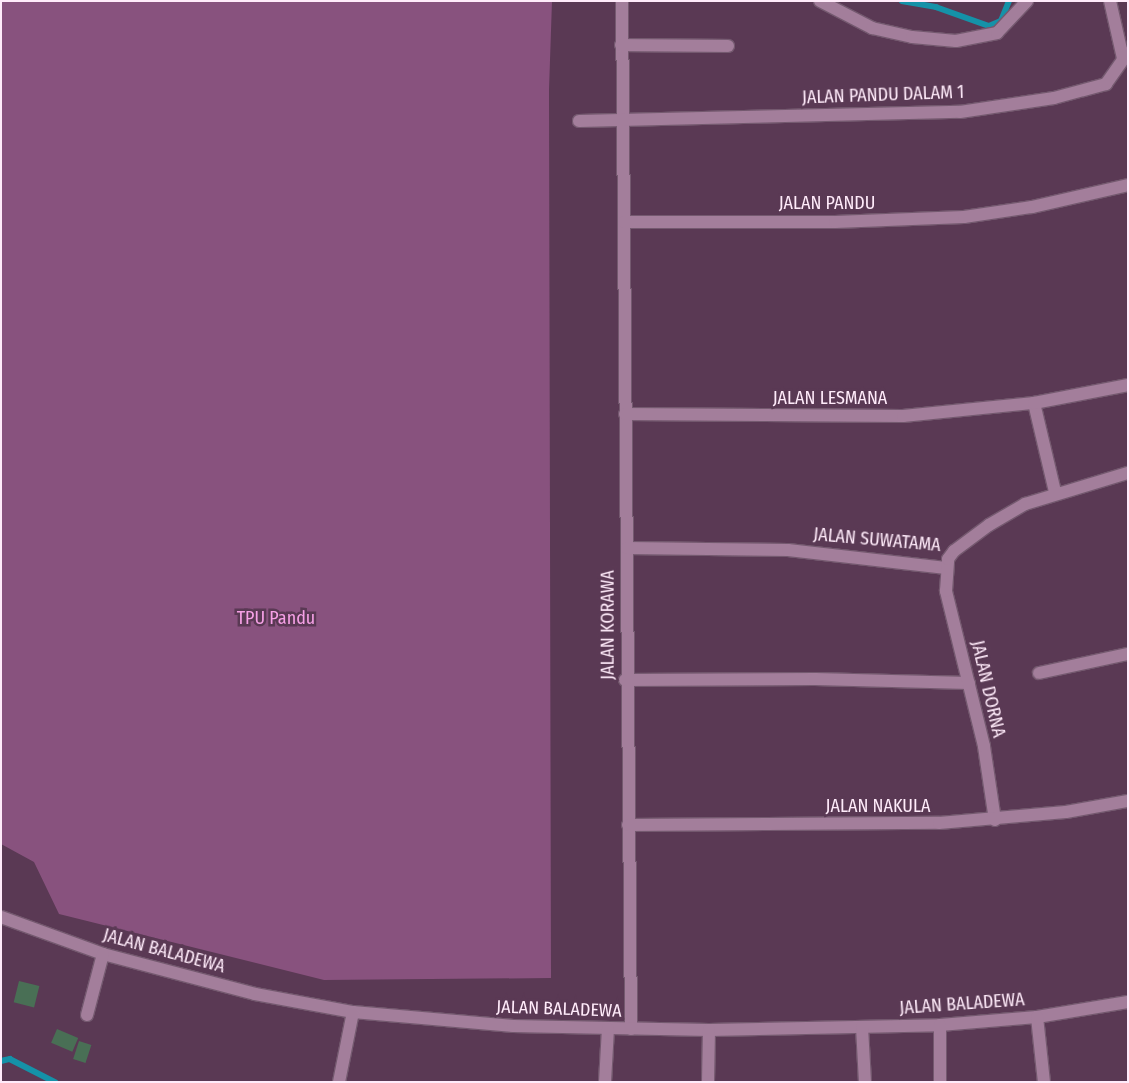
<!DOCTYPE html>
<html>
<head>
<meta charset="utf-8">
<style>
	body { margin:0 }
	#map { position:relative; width:1129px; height:1083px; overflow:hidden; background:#5a3954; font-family:"Fira Sans Condensed",sans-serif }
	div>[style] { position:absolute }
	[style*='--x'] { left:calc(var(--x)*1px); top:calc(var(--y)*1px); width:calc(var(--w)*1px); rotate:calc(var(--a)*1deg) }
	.green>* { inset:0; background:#88527e }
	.stream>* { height:5.5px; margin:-2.75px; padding:0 2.75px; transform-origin:2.75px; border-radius:2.75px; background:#1592a8 }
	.building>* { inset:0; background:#496f55; transform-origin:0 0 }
	.roads { filter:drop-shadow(1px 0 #74596f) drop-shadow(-1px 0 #74596f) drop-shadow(0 1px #74596f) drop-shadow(0 -1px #74596f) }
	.minor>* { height:12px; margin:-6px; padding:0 6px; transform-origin:6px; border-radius:6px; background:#a37e9b }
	span { translate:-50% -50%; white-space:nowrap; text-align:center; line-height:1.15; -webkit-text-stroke:5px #5a3954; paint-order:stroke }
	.street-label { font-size:18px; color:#ffebfa }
	.park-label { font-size:18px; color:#f6a0e6 }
	.frame { position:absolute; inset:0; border:2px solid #ffebfa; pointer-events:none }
</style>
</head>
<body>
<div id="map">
	<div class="green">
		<i style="clip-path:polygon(1px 1px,552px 1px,549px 90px,551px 978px,324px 980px,59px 914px,34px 862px,1px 844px)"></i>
	</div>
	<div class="stream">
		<i style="--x:902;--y:1;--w:35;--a:10"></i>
		<i style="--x:936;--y:7;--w:56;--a:19.7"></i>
		<i style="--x:989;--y:26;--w:13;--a:-23"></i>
		<i style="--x:1001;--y:21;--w:22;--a:-68"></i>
		<i style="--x:1;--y:1061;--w:9;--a:-13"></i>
		<i style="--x:10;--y:1059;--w:51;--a:27.1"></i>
	</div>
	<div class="building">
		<i style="left:19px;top:981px;width:21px;height:22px;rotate:14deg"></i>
		<i style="left:57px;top:1029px;width:23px;height:15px;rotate:23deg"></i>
		<i style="left:79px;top:1041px;width:13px;height:19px;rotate:18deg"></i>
	</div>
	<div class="roads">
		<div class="minor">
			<i style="--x:622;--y:1;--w:1028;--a:89.5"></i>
			<i style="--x:820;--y:1;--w:59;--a:27.4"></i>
			<i style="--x:872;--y:28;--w:41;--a:12.7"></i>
			<i style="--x:912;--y:37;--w:44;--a:5.2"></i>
			<i style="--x:956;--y:41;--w:42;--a:-11"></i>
			<i style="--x:997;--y:33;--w:44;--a:-46.8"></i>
			<i style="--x:1110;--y:1;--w:58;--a:77.2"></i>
			<i style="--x:621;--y:45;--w:107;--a:0.5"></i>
			<i style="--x:579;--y:121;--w:381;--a:-1.4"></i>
			<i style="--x:960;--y:112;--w:95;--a:-8.5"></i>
			<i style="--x:1054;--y:98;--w:54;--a:-15.1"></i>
			<i style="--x:1106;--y:84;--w:38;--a:-55"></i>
			<i style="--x:624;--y:222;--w:211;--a:0"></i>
			<i style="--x:835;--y:222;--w:129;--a:-2.2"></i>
			<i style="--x:964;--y:217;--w:69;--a:-8.4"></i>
			<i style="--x:1032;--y:207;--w:98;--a:-12.9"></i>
			<i style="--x:1034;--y:403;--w:91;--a:76.7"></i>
			<i style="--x:625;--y:414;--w:278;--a:0.4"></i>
			<i style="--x:903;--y:416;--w:132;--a:-5.7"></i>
			<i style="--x:1034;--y:403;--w:96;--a:-10.8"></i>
			<i style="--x:627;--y:548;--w:161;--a:0.7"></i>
			<i style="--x:788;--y:550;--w:159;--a:6.5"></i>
			<i style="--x:1039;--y:673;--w:91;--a:-12.1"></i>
			<i style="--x:625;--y:680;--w:190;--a:-0.3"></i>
			<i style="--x:815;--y:679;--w:154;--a:1.5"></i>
			<i style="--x:995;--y:820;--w:75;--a:-98.5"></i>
			<i style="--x:984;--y:746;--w:160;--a:-103.8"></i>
			<i style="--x:946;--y:591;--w:32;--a:-86"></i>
			<i style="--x:948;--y:559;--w:10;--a:-53"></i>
			<i style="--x:954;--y:551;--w:44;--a:-36.6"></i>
			<i style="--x:989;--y:525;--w:42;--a:-30.3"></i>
			<i style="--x:1025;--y:504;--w:108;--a:-16.8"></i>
			<i style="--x:628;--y:825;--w:311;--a:-0.4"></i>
			<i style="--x:939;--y:823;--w:127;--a:-5"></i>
			<i style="--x:1066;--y:812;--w:63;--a:-10.1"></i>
			<i style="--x:1;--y:917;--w:109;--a:19.9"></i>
			<i style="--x:103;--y:954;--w:157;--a:14.7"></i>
			<i style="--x:255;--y:994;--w:100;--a:10.4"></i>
			<i style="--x:353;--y:1012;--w:161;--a:5"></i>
			<i style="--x:513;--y:1026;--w:196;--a:1.2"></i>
			<i style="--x:709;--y:1030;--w:231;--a:-1.2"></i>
			<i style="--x:940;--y:1025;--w:97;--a:-4.7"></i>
			<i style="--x:1037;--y:1017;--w:92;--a:-9.4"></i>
			<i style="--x:87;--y:1015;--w:63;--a:-75.3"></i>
			<i style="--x:1037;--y:1017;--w:65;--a:83.9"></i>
			<i style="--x:940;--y:1025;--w:57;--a:90"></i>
			<i style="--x:862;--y:1027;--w:55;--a:86.9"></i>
			<i style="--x:339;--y:1082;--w:71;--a:-78.7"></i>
			<i style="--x:605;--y:1082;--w:53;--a:-86.8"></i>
			<i style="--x:708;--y:1082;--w:52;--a:-88.9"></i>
		</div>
	</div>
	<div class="street-label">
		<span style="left:883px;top:95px;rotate:-2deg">JALAN PANDU DALAM 1</span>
		<span style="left:827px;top:203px">JALAN PANDU</span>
		<span style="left:830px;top:398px">JALAN LESMANA</span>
		<span style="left:877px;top:540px;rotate:5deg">JALAN SUWATAMA</span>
		<span style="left:608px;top:625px;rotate:-90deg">JALAN KORAWA</span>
		<span style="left:988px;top:689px;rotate:77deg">JALAN DORNA</span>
		<span style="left:878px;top:806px">JALAN NAKULA</span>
		<span style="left:164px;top:951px;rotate:15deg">JALAN BALADEWA</span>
		<span style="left:962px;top:1004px;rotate:-4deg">JALAN BALADEWA</span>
		<span style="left:559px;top:1009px;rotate:2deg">JALAN BALADEWA</span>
	</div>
	<div class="park-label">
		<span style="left:276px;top:618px">TPU Pandu</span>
	</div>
	<div class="frame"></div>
</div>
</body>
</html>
